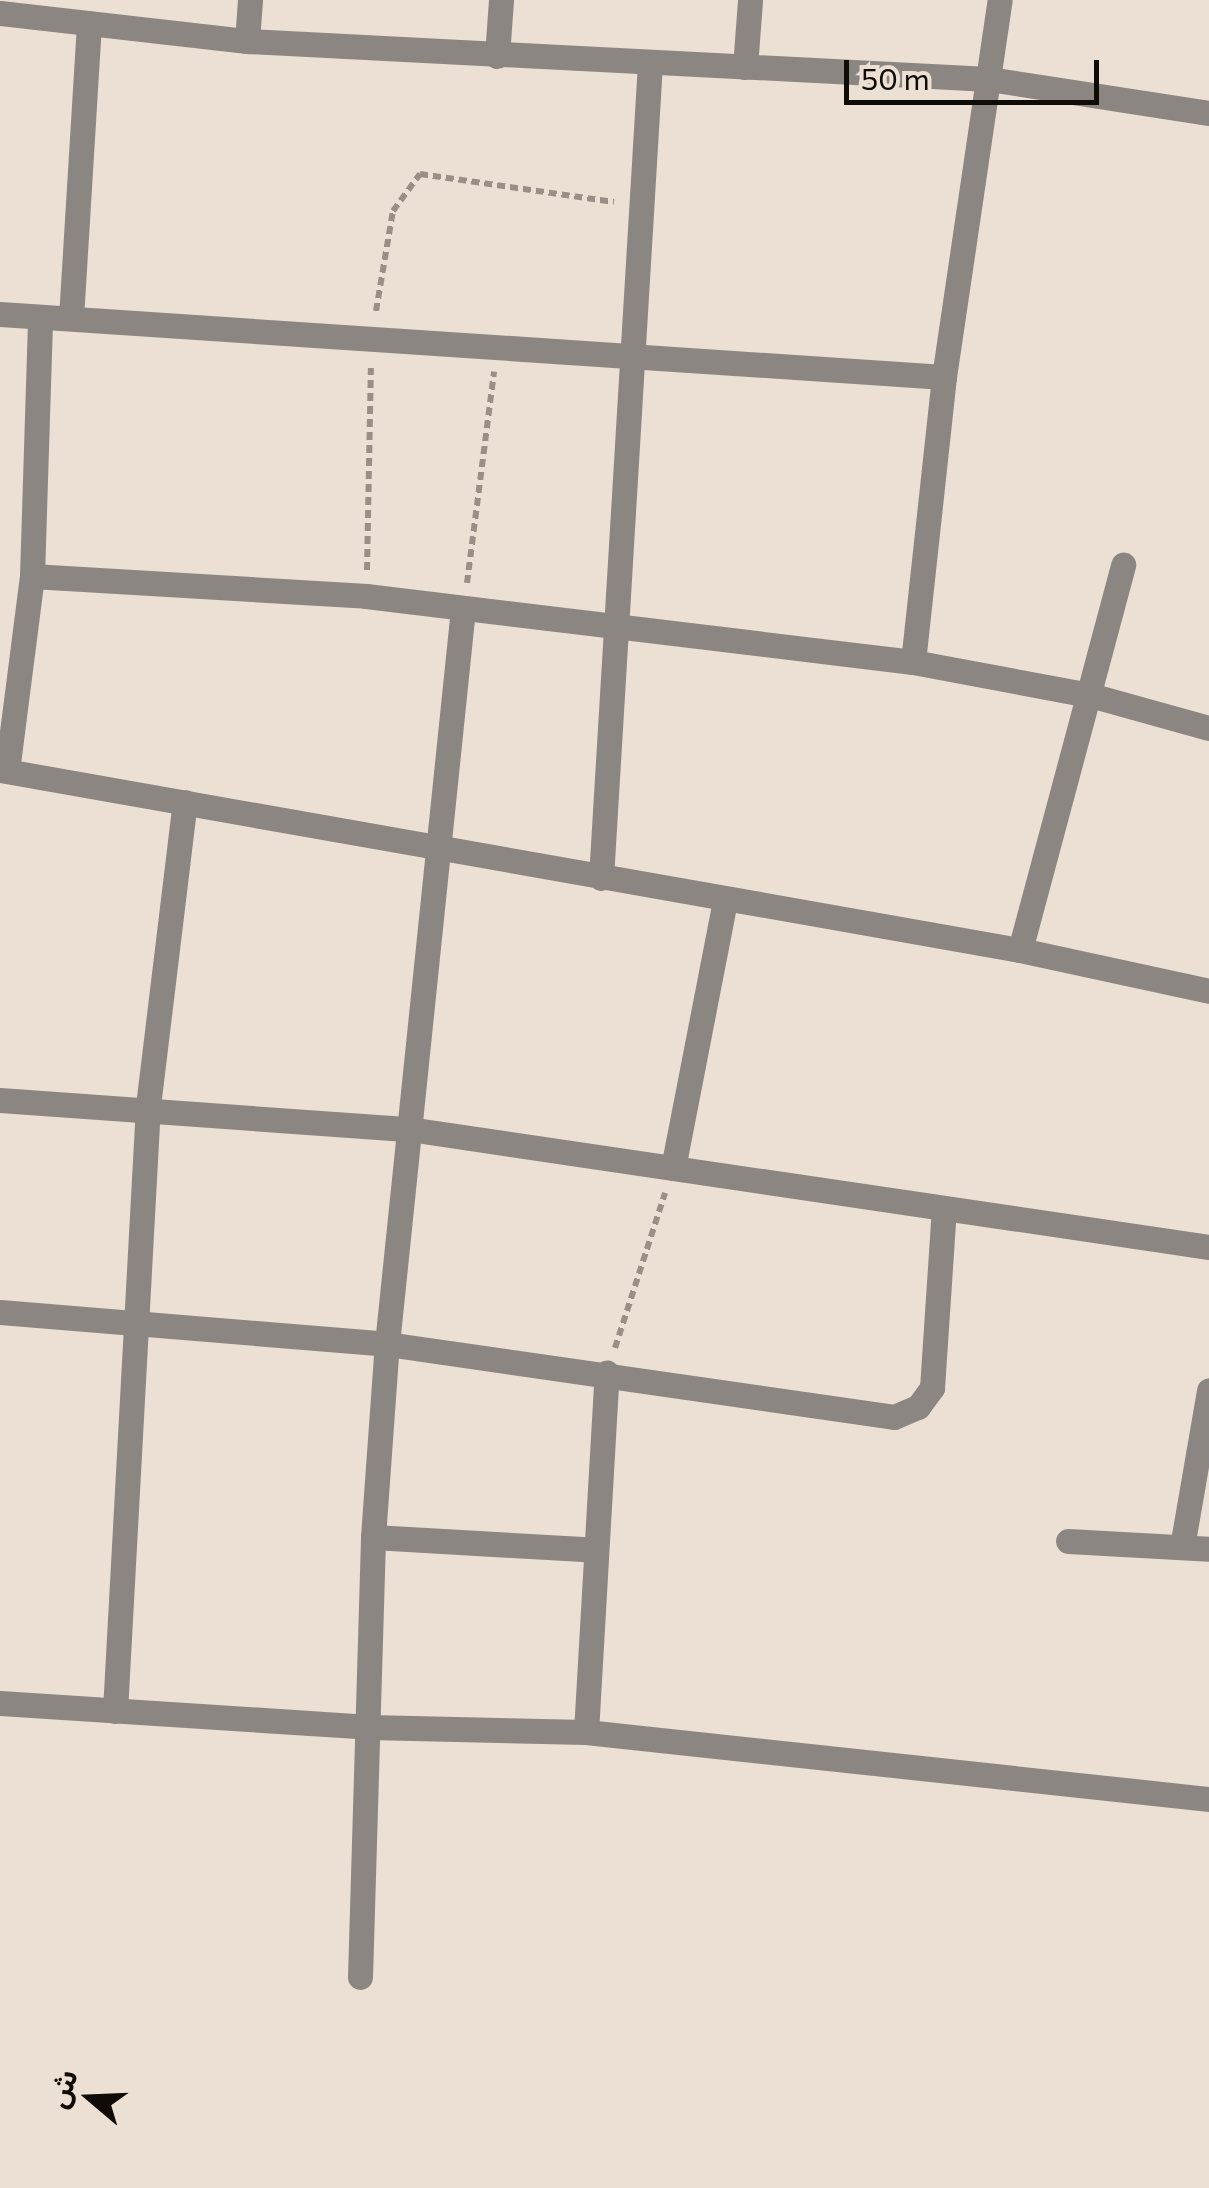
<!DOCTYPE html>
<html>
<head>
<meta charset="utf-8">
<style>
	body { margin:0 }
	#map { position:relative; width:1209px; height:2188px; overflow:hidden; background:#ecdfd3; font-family:Commissioner,"Noto Sans Arabic",sans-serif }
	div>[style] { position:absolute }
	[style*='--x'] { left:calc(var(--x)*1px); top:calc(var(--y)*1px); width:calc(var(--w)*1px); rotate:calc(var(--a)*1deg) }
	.path>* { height:6px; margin-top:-3px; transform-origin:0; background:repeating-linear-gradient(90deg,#998f86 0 8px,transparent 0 13px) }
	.minor>* { height:25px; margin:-12.5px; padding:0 12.5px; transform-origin:12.5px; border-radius:12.5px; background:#8b8681 }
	span { translate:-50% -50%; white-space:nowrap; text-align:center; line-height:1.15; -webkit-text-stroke:8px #ecdfd3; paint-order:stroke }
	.north { position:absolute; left:40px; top:2048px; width:100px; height:100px; -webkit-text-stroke:8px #ecdfd3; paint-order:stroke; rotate:289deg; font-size:28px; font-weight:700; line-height:40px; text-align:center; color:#0f0b07 }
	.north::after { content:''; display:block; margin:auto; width:35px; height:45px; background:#0f0b07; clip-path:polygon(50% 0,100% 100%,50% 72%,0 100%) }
	.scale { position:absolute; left:844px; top:60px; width:255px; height:45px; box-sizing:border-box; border:5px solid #0f0b07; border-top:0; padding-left:12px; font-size:30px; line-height:35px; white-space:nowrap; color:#0f0b07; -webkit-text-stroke:8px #ecdfd3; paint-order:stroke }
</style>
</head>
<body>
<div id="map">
	<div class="path">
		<i style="--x:376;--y:311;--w:101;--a:-80.4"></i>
		<i style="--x:393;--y:211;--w:46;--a:-53.9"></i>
		<i style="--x:420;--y:174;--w:196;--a:8.2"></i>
		<i style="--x:367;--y:570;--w:202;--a:-88.9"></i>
		<i style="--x:467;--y:583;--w:213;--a:-82.7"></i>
		<i style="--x:615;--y:1348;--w:163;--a:-72.1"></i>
	</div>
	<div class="minor">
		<i style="--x:250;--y:0;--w:41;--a:94.2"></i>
		<i style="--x:247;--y:41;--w:743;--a:2.93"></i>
		<i style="--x:989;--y:79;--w:223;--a:8.8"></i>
		<i style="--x:0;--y:13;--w:249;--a:6.5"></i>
		<i style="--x:497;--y:56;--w:56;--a:-85.9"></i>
		<i style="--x:745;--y:67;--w:67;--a:-85.7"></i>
		<i style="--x:0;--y:314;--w:946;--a:3.82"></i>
		<i style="--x:71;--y:318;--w:295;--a:-86.5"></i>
		<i style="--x:32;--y:576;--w:335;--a:3.4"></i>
		<i style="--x:366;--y:596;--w:551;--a:6.88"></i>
		<i style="--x:913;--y:662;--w:180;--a:10.6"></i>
		<i style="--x:1090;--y:695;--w:123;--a:15.5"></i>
		<i style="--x:913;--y:662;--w:287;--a:-83.8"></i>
		<i style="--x:944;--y:377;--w:381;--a:-81.6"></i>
		<i style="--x:0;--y:770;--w:1036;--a:10.01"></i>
		<i style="--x:1020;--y:950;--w:399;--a:-75"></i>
		<i style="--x:7;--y:771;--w:197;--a:-82.7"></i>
		<i style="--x:32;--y:576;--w:259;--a:-88.2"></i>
		<i style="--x:601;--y:878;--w:815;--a:-86.56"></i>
		<i style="--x:1020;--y:950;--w:193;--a:12.2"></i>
		<i style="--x:0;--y:1100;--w:410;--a:4.1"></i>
		<i style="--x:409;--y:1129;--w:809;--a:8.39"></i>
		<i style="--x:673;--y:1168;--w:272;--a:-79"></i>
		<i style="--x:0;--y:1312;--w:388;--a:4.7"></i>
		<i style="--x:387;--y:1344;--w:512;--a:8.19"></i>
		<i style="--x:894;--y:1417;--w:26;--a:-23"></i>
		<i style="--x:918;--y:1407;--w:24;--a:-54"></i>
		<i style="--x:932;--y:1388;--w:180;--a:-86.2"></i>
		<i style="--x:373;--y:1537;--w:223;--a:3.3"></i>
		<i style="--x:1068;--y:1541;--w:141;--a:3.2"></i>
		<i style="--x:1182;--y:1547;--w:159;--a:-80.2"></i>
		<i style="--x:0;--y:1703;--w:370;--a:3.7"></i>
		<i style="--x:369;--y:1727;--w:217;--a:1.3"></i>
		<i style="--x:586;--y:1732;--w:627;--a:6.14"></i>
		<i style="--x:115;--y:1711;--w:606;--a:-86.88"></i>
		<i style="--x:148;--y:1106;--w:306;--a:-83.1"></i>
		<i style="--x:586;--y:1732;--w:360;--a:-86.7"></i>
		<i style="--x:360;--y:1977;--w:440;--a:-88.3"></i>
		<i style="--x:373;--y:1537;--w:194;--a:-85.9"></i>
		<i style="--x:387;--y:1344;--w:739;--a:-84.1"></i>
	</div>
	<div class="north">ش</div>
	<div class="scale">50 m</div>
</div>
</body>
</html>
